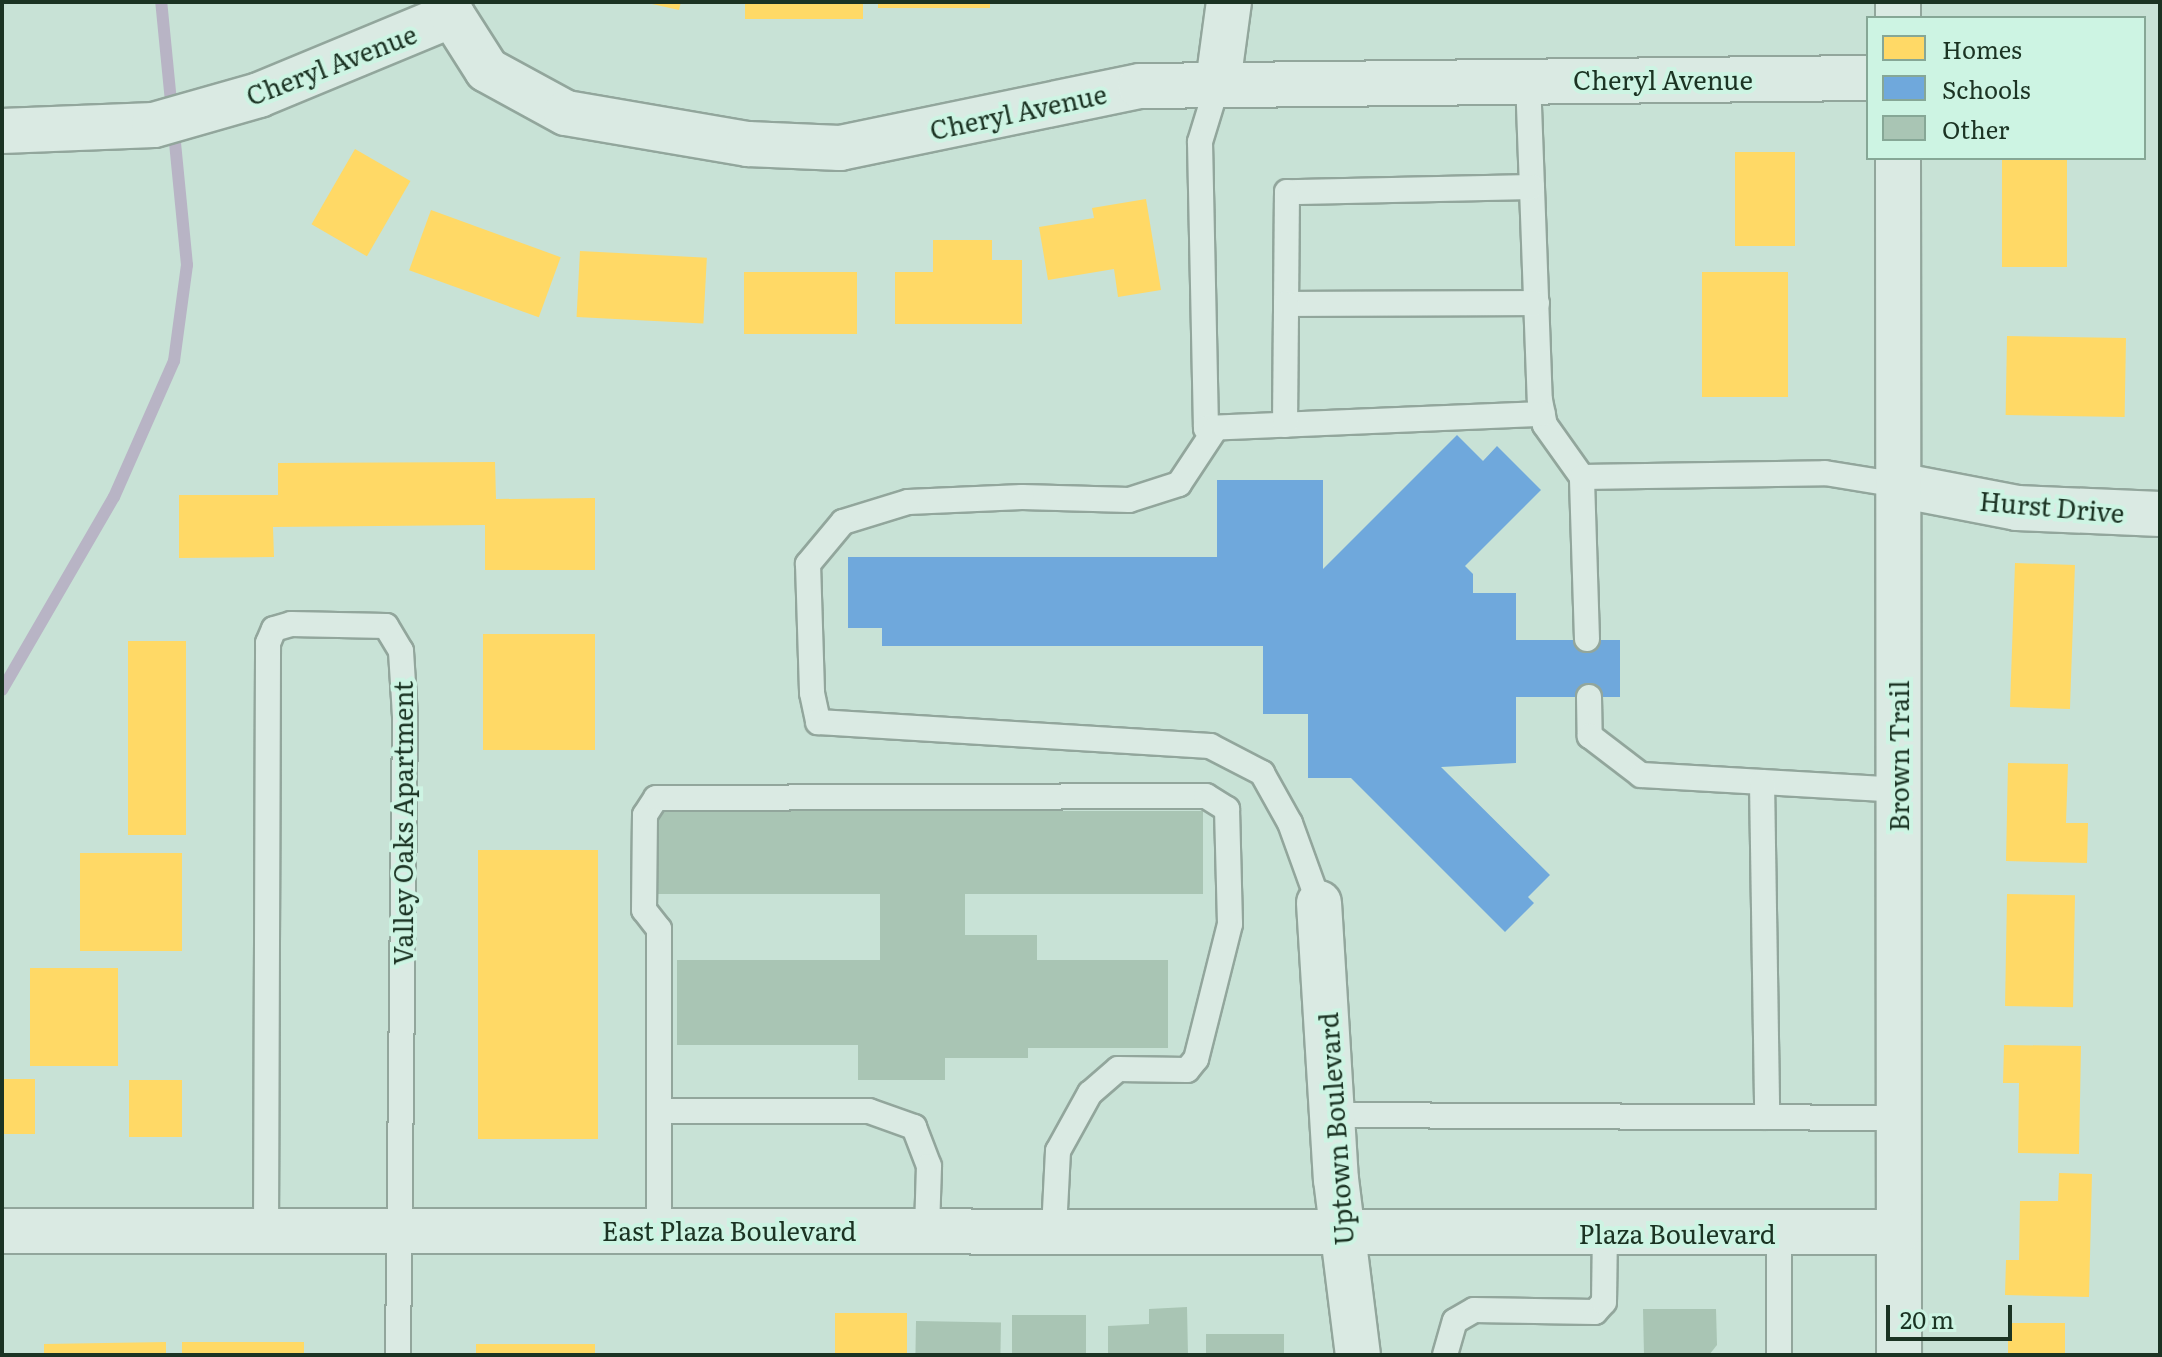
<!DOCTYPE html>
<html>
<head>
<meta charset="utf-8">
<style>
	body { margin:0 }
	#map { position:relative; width:2162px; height:1357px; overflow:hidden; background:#c8e2d6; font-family:Literata,serif }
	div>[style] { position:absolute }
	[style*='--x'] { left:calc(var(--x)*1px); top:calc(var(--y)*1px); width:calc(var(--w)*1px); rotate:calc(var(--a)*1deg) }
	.homes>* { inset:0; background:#ffd966; transform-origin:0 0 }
	.schools>* { inset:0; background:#6fa8dc }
	.stream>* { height:12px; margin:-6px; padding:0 6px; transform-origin:6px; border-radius:6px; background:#b8b4c5 }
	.building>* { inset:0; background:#a9c5b4; transform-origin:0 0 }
	.roads { filter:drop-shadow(2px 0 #92a69c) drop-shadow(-2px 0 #92a69c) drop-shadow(0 2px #92a69c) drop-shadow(0 -2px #92a69c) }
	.service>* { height:24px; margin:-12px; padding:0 12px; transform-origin:12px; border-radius:12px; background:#daeae3 }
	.minor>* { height:44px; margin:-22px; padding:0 22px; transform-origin:22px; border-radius:22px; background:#daeae3 }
	.tertiary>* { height:44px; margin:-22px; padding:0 22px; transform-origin:22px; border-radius:22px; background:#daeae3 }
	span { translate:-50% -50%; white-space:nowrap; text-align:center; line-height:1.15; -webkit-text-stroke:8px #cdf4e3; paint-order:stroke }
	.street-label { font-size:26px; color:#1b3323 }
	.frame { position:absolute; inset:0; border:4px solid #1b3323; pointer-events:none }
	.legend { position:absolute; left:1866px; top:16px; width:280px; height:144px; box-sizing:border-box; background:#cdf4e3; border:2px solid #86a796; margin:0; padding:10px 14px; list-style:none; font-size:24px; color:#1b3323 }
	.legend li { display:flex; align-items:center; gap:16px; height:40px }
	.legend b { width:40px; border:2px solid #86a796 }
	.scale { position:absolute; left:1886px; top:1305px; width:126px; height:36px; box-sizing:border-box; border:4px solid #1b3323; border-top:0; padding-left:10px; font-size:24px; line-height:28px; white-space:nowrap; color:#1b3323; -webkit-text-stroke:6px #cdf4e3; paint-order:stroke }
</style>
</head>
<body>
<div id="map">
	<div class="homes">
		<i style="clip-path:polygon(643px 2px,681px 2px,679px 10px)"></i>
		<i style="left:745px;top:2px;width:118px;height:17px"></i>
		<i style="left:878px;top:2px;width:112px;height:6px"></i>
		<i style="left:355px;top:149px;width:64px;height:87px;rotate:30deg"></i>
		<i style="left:1735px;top:152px;width:60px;height:94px"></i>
		<i style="left:2002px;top:158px;width:65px;height:109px"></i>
		<i style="clip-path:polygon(1146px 199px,1161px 290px,1118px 297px,1114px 269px,1048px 280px,1039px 227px,1094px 218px,1092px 208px)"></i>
		<i style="left:431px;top:210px;width:138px;height:64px;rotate:20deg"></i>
		<i style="clip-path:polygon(933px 240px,992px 240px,992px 260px,1022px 260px,1022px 324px,895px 324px,895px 272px,933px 272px)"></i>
		<i style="left:580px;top:251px;width:127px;height:66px;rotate:3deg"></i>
		<i style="left:744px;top:272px;width:113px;height:62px"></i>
		<i style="left:1702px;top:272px;width:86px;height:125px"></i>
		<i style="left:2007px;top:336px;width:119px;height:79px;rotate:1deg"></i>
		<i style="clip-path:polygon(495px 462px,496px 499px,595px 498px,595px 570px,485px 570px,485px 525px,273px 527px,274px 557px,179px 558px,179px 495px,278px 495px,278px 463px)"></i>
		<i style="left:2015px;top:563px;width:60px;height:144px;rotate:2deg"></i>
		<i style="left:483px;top:634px;width:112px;height:116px"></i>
		<i style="left:128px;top:641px;width:58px;height:194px"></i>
		<i style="clip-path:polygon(2008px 763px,2068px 764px,2066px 823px,2088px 823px,2087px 863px,2006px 861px)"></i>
		<i style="left:478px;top:850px;width:120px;height:289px"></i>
		<i style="left:80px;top:853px;width:102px;height:98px"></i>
		<i style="left:2007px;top:894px;width:68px;height:112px;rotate:1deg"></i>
		<i style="left:30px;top:968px;width:88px;height:98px"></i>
		<i style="clip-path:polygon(2004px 1045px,2081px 1046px,2079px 1154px,2018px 1153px,2019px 1083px,2003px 1083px)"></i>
		<i style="left:2px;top:1079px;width:33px;height:55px"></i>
		<i style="left:129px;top:1080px;width:53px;height:57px"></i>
		<i style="clip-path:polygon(2059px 1173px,2092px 1174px,2089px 1297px,2005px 1295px,2006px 1260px,2019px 1260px,2020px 1201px,2058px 1201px)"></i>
		<i style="left:835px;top:1313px;width:72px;height:42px"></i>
		<i style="left:2008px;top:1323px;width:57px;height:32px"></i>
		<i style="clip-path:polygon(166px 1342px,166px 1355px,44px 1355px,44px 1344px)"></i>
		<i style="left:182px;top:1342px;width:122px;height:13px"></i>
		<i style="left:476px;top:1344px;width:119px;height:11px"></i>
	</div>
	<div class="schools">
		<i style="clip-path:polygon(1457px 435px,1483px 461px,1497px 446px,1541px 490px,1465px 566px,1473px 574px,1473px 593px,1516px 593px,1516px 640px,1620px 640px,1620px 697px,1516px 697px,1516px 763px,1441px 767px,1550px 875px,1528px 897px,1534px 903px,1505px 932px,1351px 778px,1308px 778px,1308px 714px,1263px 714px,1263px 646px,882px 646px,882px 628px,848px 628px,848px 557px,1217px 557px,1217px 480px,1323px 480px,1323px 569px)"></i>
	</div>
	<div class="stream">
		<i style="--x:2;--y:690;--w:223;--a:-59.9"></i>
		<i style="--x:114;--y:497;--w:149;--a:-66.2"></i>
		<i style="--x:174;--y:361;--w:97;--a:-82.3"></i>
		<i style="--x:187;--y:265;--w:264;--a:-95.6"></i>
	</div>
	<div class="building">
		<i style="clip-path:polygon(654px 811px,1203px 811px,1203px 894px,965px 894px,965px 935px,1037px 935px,1037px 960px,1168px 960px,1168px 1048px,1028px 1048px,1028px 1058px,945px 1058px,945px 1080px,858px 1080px,858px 1045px,677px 1045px,677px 960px,880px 960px,880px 894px,654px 894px)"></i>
		<i style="clip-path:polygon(1187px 1307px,1188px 1355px,1108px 1355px,1108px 1326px,1149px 1324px,1149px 1309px)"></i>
		<i style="clip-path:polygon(1643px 1309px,1716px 1309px,1717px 1345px,1709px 1355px,1644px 1355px)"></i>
		<i style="left:1086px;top:1315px;width:40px;height:74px;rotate:90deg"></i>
		<i style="left:916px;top:1321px;width:85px;height:34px;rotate:1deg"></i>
		<i style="left:1284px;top:1334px;width:21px;height:78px;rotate:90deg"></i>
	</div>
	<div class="roads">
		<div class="service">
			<i style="--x:1528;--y:79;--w:321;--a:87.9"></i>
			<i style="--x:1540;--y:400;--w:25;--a:79"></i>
			<i style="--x:1545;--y:425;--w:64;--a:54.6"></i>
			<i style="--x:1218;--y:83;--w:62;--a:107"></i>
			<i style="--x:1200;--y:142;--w:286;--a:88.8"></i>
			<i style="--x:1206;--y:428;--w:337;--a:-2.4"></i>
			<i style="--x:1532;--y:187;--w:245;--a:178.8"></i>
			<i style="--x:1287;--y:192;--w:112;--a:90.5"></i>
			<i style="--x:1286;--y:304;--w:251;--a:-0.2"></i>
			<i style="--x:1285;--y:425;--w:121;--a:-89.5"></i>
			<i style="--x:1216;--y:428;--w:67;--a:123.5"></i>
			<i style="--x:1179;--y:484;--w:52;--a:162.3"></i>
			<i style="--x:1129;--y:500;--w:107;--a:-178.4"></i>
			<i style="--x:1022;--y:497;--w:114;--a:177.5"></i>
			<i style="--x:908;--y:502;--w:68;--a:162.9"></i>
			<i style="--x:843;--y:522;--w:55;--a:129.8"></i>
			<i style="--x:808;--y:564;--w:129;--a:88.2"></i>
			<i style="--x:812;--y:693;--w:30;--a:78"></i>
			<i style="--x:818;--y:722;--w:393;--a:3.5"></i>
			<i style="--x:1210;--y:746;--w:59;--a:27.4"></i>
			<i style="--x:1262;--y:773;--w:57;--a:60.8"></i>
			<i style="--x:1290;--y:823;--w:85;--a:70.1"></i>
			<i style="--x:1587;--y:639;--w:162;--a:-91.8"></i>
			<i style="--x:1582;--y:477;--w:243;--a:-0.9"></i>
			<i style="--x:1825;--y:473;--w:74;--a:9.3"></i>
			<i style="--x:1589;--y:697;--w:39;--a:89"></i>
			<i style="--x:1590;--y:736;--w:64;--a:37.4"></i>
			<i style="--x:1641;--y:775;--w:257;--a:3.3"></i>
			<i style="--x:1762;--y:782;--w:335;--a:89.1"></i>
			<i style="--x:660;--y:1111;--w:209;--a:0"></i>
			<i style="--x:869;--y:1111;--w:48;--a:19.6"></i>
			<i style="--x:914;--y:1127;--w:42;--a:69"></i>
			<i style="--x:929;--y:1166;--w:65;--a:91.8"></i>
			<i style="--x:1332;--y:1115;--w:566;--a:0.3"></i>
			<i style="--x:266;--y:1230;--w:587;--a:-89.8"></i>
			<i style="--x:268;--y:643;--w:15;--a:-67"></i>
			<i style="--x:274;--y:629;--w:18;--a:-16"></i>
			<i style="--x:291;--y:624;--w:95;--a:1.2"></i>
			<i style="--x:386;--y:626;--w:29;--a:59"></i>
			<i style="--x:401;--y:651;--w:65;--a:86.5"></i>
			<i style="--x:405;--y:716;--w:639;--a:90.63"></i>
			<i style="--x:659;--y:1230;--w:301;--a:-90"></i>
			<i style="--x:659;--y:929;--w:24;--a:-128"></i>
			<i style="--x:644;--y:910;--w:95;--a:-89.4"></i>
			<i style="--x:645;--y:815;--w:20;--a:-57"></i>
			<i style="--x:656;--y:798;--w:550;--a:-0.21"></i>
			<i style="--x:1206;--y:796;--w:25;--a:32"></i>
			<i style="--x:1227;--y:809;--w:115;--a:88.5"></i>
			<i style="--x:1230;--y:924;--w:139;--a:104.1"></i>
			<i style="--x:1196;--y:1059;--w:14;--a:129"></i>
			<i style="--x:1187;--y:1070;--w:69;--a:-179.2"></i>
			<i style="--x:1118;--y:1069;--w:37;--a:139"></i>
			<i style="--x:1090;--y:1093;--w:66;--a:118.9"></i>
			<i style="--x:1058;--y:1151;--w:80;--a:92.9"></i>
			<i style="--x:1779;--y:1234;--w:121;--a:90"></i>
			<i style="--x:1445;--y:1355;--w:35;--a:-74"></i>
			<i style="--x:1455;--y:1321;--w:22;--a:-30"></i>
			<i style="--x:1474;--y:1310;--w:121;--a:0.9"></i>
			<i style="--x:1595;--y:1312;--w:13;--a:-48"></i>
			<i style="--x:1604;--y:1302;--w:70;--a:-89.2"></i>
		</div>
		<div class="minor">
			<i style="--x:1218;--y:83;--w:82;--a:-82.3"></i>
			<i style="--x:1898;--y:485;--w:121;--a:10.9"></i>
			<i style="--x:2017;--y:508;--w:143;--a:2.4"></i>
			<i style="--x:1319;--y:903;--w:277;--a:86.5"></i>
			<i style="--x:1336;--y:1179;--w:177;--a:82.9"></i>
		</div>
		<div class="tertiary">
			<i style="--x:1898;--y:18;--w:16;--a:-90"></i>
			<i style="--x:2;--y:131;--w:152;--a:-2.3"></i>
			<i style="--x:154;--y:125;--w:109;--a:-15.9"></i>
			<i style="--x:259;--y:95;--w:209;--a:-22.5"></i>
			<i style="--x:452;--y:15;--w:65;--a:57.5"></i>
			<i style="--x:487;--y:70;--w:90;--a:28.6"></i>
			<i style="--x:566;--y:113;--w:185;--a:9.7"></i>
			<i style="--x:748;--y:144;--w:92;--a:2.5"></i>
			<i style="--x:840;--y:148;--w:306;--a:-11.7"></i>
			<i style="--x:1140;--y:86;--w:728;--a:-0.63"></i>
			<i style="--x:1898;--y:158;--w:1197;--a:89.95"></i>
			<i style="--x:2;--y:1231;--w:1896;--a:0.03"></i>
		</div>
	</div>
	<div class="street-label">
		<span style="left:331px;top:64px;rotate:-21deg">Cheryl Avenue</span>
		<span style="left:1663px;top:79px">Cheryl Avenue</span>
		<span style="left:1018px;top:111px;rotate:-12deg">Cheryl Avenue</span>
		<span style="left:2052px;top:506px;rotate:5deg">Hurst Drive</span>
		<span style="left:1898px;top:756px;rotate:-90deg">Brown Trail</span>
		<span style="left:402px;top:823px;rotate:-90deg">Valley Oaks Apartment</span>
		<span style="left:1335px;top:1129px;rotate:-94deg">Uptown Boulevard</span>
		<span style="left:729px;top:1230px">East Plaza Boulevard</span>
		<span style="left:1677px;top:1233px">Plaza Boulevard</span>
	</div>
	<div class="frame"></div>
	<ul class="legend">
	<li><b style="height:22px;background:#ffd966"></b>Homes</li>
	<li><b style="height:22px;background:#6fa8dc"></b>Schools</li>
	<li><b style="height:22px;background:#a9c5b4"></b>Other</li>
	</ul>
	<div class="scale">20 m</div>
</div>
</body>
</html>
